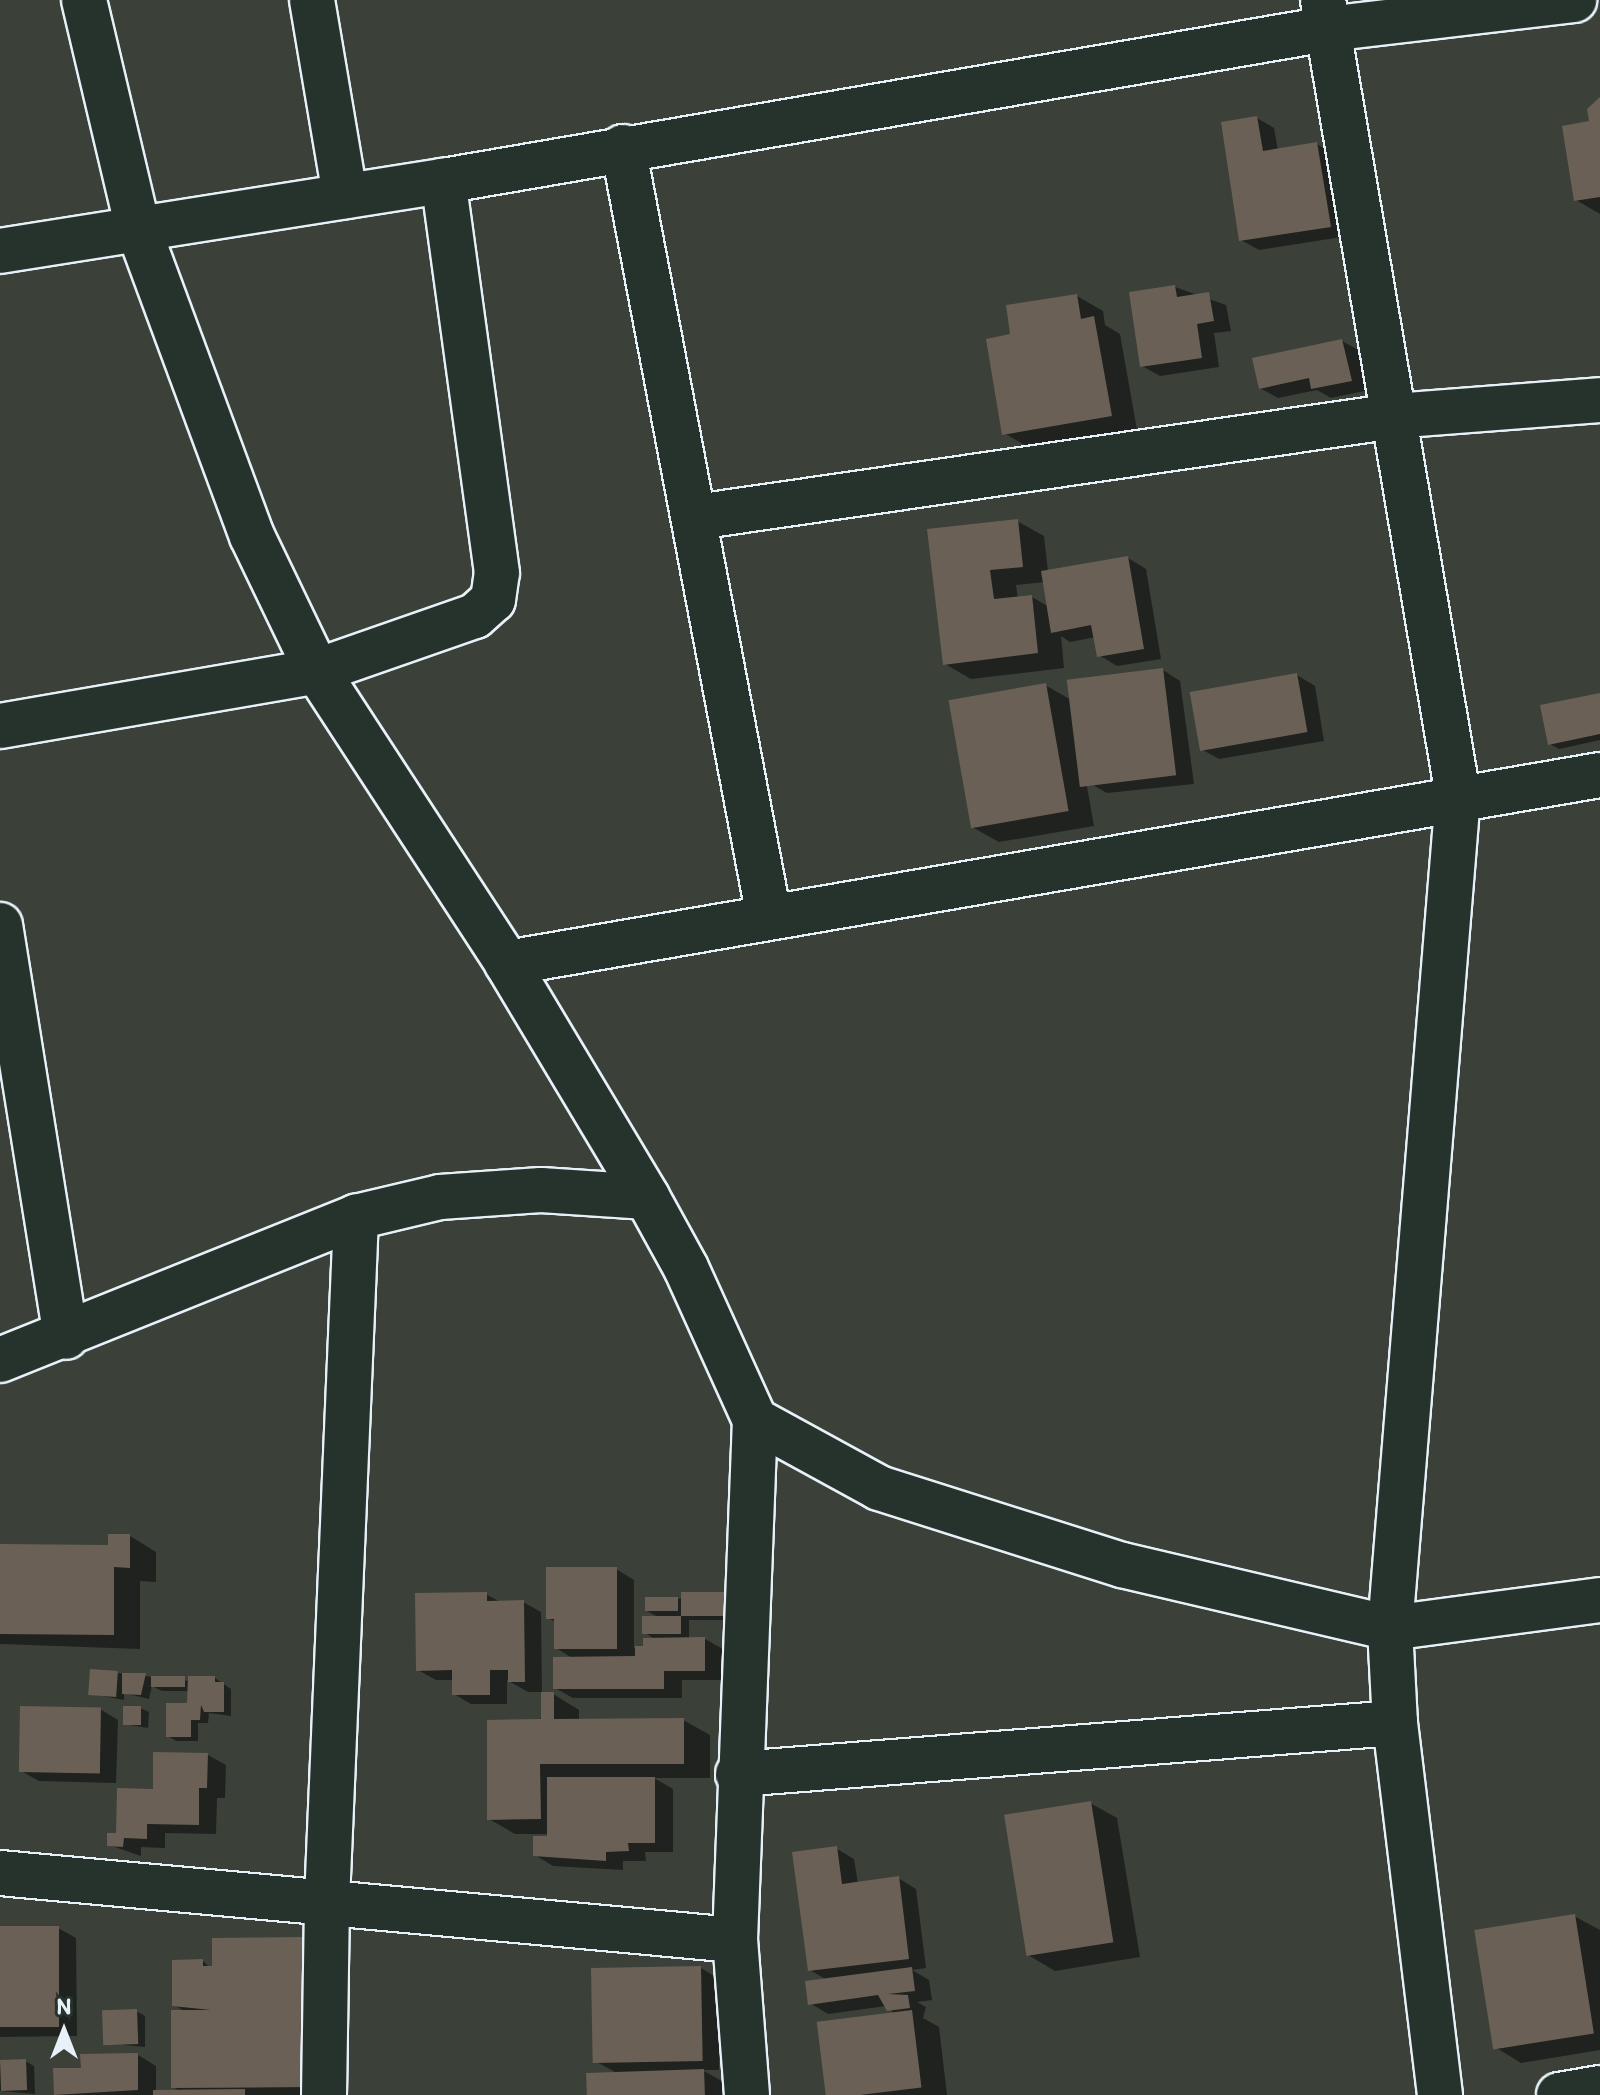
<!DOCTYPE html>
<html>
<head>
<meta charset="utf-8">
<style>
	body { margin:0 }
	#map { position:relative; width:1600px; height:2095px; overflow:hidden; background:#3b4039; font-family:Itim,sans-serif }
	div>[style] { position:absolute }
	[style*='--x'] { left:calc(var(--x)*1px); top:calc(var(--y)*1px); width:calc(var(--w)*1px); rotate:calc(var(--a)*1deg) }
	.shadow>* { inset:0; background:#0007 }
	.building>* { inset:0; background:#6b6056; transform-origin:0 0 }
	.roads { filter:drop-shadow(2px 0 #e8f1f8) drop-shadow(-2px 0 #e8f1f8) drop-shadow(0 2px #e8f1f8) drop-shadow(0 -2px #e8f1f8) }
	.minor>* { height:44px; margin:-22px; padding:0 22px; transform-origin:22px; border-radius:22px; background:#26332d }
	span { translate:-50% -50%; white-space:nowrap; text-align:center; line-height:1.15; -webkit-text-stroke:6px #26332d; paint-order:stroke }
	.north { position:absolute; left:24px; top:1991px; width:80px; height:80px; -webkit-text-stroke:6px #26332d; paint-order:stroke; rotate:0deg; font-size:22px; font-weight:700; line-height:32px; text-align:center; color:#e8f1f8 }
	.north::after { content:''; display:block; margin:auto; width:28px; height:36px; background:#e8f1f8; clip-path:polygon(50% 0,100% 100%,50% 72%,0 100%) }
</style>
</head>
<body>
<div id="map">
	<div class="shadow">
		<i style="clip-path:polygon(1600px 99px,1600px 214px,1576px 200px)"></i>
		<i style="clip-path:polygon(1257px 118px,1274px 128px,1278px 151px,1317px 144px,1335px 155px,1348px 236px,1259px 250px,1241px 240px)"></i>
		<i style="clip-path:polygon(1175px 287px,1226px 305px,1231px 331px,1214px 333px,1219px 367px,1160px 376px,1142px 366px)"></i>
		<i style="clip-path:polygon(1077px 296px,1103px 311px,1105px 325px,1120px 334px,1137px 430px,1031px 449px,1004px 433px,1013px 336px)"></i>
		<i style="clip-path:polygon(1342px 341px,1360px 351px,1369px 390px,1331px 398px,1317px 390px,1278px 398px,1260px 388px)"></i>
		<i style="clip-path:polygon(evenodd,1017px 521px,1044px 536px,1048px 572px,1128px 558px,1146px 569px,1161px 659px,1117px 666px,1099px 655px,1096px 637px,1070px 642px,1061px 636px,1064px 668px,971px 679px,945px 664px,929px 531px,1017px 521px,1045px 582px,1049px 607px,1032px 597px,1018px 599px,1016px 585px,1045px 582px)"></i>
		<i style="clip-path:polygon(1163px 670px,1180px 681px,1194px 784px,1107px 793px,1086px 781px,1094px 826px,999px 842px,972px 827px,1045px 685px,1073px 701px)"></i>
		<i style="clip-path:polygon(1297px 675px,1315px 686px,1324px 741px,1219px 759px,1201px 749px)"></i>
		<i style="clip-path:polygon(1600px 695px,1600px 740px,1559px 749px,1550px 744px)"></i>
		<i style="clip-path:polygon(130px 1536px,156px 1552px,156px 1582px,140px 1581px,140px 1649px,0 1644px,0 1546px,110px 1547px)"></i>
		<i style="clip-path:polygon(616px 1569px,634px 1580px,634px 1648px,645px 1648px,656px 1640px,644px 1632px,660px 1618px,647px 1611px,677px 1599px,723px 1594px,732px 1599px,732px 1620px,689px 1620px,689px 1639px,705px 1639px,723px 1649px,723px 1680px,682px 1680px,682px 1698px,573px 1698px,555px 1688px,574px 1659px,556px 1648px,556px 1622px,548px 1618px)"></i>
		<i style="clip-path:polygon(486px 1594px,500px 1602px,523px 1602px,541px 1612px,542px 1692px,528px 1692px,507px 1680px,507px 1704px,471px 1704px,454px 1694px,454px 1680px,436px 1680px,418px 1670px)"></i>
		<i style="clip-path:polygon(117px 1673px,190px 1681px,215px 1678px,231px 1689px,231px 1716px,209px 1713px,208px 1723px,198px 1723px,198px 1741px,176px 1741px,168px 1736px,189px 1705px,190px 1691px,162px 1691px,152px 1686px,149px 1699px,124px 1693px,124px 1700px,91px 1694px)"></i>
		<i style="clip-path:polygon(553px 1694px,579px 1710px,579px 1721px,683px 1720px,710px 1735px,710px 1778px,654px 1778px,673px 1789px,673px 1852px,645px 1852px,646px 1861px,623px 1861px,623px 1870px,553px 1866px,535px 1855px,549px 1834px,515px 1834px,489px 1819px)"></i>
		<i style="clip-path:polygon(140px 1708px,149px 1712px,148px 1728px,124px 1724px)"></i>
		<i style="clip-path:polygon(100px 1709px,118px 1720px,116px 1783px,39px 1781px,21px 1771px)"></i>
		<i style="clip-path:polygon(208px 1755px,226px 1765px,225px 1798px,217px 1798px,216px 1834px,165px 1833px,165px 1848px,141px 1847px,141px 1856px,109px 1845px,155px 1791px)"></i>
		<i style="clip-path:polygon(1090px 1803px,1117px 1818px,1140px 1957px,1055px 1971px,1028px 1955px)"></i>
		<i style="clip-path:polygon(837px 1849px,854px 1859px,858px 1884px,898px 1878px,916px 1889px,926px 1968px,912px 1970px,929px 1980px,932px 2000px,917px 2002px,926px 2007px,923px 2018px,939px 2027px,947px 2095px,828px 2095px,819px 2024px,895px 2014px,886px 2006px,828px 2014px,810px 2003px,827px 1980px,810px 1970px)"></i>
		<i style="clip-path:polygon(1574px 1916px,1600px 1930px,1600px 2050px,1521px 2063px,1495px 2047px)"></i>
		<i style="clip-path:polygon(0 1928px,58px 1928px,76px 1938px,77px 2036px,0 2037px)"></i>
		<i style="clip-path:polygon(203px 1961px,337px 2095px,56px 2095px,55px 2070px,83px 2070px,138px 2055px,156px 2066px,156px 2092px,181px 2092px,173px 2087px,186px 2012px,174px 2005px)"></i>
		<i style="clip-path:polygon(701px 1968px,719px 1979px,719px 2070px,702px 2070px,722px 2081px,722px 2095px,588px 2095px,615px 2072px,595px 2061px)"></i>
		<i style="clip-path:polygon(136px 2011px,145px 2016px,145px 2047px,105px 2043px)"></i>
		<i style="clip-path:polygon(25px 2061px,34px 2066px,35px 2094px,0 2091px,0 2062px)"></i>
	</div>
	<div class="building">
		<i style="clip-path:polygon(1600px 97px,1600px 197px,1574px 201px,1562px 126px,1589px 121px,1587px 109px)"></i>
		<i style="clip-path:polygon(1257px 116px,1263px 151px,1317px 142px,1331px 227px,1239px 241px,1221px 122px)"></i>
		<i style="clip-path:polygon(1175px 285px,1177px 297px,1209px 292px,1214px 321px,1197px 324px,1202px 358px,1140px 367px,1129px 292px)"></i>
		<i style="clip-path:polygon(1077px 294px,1081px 319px,1094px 316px,1112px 416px,1002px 435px,986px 339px,1010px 334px,1006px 305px)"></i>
		<i style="clip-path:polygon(1342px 339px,1352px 381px,1311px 389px,1309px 378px,1259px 389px,1252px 358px)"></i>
		<i style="clip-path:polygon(1018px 519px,1023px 567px,990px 570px,994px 599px,1032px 595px,1038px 653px,943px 665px,927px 529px)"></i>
		<i style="clip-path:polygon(1128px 556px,1144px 649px,1097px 657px,1091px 625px,1051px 633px,1041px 571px)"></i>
		<i style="left:1163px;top:668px;width:108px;height:97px;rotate:83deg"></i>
		<i style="left:1297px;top:673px;width:60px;height:109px;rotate:80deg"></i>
		<i style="left:1046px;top:683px;width:130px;height:99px;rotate:80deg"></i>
		<i style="clip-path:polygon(1600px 693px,1600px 734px,1548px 745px,1540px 705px)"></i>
		<i style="clip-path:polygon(108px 1534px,130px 1534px,130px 1568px,114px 1567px,114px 1635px,0 1634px,0 1544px,108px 1545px)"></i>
		<i style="clip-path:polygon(546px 1567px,617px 1567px,617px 1649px,554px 1649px,554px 1619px,546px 1619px)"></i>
		<i style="clip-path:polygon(487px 1592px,487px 1601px,524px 1600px,525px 1682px,508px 1682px,508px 1670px,490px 1670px,490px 1695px,452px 1695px,452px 1670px,416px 1671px,415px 1593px)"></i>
		<i style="left:681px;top:1592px;width:43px;height:24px"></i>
		<i style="left:678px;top:1597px;width:14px;height:33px;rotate:90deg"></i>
		<i style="left:642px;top:1616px;width:39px;height:18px"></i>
		<i style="clip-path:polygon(705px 1637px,705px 1671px,664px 1671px,664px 1689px,553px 1689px,553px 1657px,635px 1656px,635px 1646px,643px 1646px,643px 1638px)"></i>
		<i style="left:90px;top:1669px;width:28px;height:26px;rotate:4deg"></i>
		<i style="clip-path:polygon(122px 1673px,146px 1673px,141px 1695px,122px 1694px)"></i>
		<i style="left:151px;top:1676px;width:34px;height:11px"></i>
		<i style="clip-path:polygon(188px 1676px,215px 1676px,215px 1682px,224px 1682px,224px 1712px,204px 1712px,201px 1705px,200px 1720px,191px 1720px,191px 1737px,166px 1737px,166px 1703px,187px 1703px)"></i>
		<i style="clip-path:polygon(541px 1692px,554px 1692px,554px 1719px,684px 1718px,684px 1764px,540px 1764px,541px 1819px,487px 1820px,487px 1720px,541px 1719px)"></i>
		<i style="left:20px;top:1706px;width:81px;height:66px;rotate:1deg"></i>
		<i style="left:123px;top:1706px;width:18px;height:19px"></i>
		<i style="clip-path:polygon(153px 1752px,208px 1753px,207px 1788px,199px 1788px,199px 1825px,147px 1824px,147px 1839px,124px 1838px,123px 1847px,107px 1846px,107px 1833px,116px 1833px,117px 1788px,153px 1789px)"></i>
		<i style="clip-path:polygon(547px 1777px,655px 1777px,655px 1843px,628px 1843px,629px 1851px,606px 1852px,606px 1861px,533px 1856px,533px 1836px,547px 1836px)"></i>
		<i style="left:1091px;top:1801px;width:143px;height:88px;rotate:81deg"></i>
		<i style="clip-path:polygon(837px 1846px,842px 1884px,899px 1876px,909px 1959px,808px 1971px,792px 1852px)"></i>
		<i style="left:1575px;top:1914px;width:121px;height:102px;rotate:81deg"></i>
		<i style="left:0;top:1926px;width:59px;height:101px"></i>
		<i style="clip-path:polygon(309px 1937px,311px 2087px,171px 2088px,171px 2010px,211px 2010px,172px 2006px,172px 1960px,203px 1959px,203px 1966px,212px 1966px,212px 1938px)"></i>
		<i style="left:701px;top:1966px;width:95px;height:110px;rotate:89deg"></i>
		<i style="clip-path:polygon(912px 1967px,915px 1991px,888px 1994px,908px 1995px,910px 2008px,887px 2011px,878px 1995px,808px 2005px,805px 1981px)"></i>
		<i style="left:137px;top:2009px;width:35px;height:35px;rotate:88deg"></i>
		<i style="left:912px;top:2010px;width:78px;height:96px;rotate:83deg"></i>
		<i style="clip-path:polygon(138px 2053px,138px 2090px,54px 2095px,53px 2068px,81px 2068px,80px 2054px)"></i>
		<i style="left:26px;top:2059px;width:31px;height:26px;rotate:88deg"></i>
		<i style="left:704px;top:2069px;width:26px;height:118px;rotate:88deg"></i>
		<i style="clip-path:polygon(245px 2089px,245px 2095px,153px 2095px,153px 2090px)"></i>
	</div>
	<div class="roads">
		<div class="minor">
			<i style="--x:84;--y:0;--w:234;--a:76.7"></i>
			<i style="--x:138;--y:228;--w:328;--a:69.7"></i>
			<i style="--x:252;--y:536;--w:150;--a:64.3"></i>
			<i style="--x:317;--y:671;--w:348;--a:56.9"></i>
			<i style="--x:507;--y:963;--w:273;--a:59.1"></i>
			<i style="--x:647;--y:1197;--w:81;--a:61.2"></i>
			<i style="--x:686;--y:1268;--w:167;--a:65.6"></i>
			<i style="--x:755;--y:1420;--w:141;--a:28.7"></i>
			<i style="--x:879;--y:1488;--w:255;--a:17.6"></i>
			<i style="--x:1122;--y:1565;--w:275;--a:13.2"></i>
			<i style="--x:1390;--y:1628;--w:212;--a:-7.6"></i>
			<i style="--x:312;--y:0;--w:199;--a:80.4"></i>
			<i style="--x:1323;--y:0;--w:807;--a:80.37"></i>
			<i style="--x:1458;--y:796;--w:835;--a:94.67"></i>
			<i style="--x:1390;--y:1628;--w:95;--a:87"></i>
			<i style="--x:1395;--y:1723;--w:375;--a:83.1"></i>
			<i style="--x:623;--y:147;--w:784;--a:79.26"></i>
			<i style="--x:0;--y:251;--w:448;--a:-9"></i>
			<i style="--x:443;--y:181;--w:897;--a:-9.76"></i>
			<i style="--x:1327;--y:29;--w:249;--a:-6.7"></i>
			<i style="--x:696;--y:517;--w:705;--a:-8.23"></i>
			<i style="--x:1394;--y:416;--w:207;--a:-4.4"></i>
			<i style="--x:0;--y:726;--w:322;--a:-9.8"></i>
			<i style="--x:317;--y:671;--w:167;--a:-19.2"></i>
			<i style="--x:475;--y:616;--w:24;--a:-42"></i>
			<i style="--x:493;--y:600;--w:27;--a:-82"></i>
			<i style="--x:497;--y:573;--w:396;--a:-97.8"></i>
			<i style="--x:0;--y:925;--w:417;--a:80.9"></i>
			<i style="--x:507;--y:963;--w:1109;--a:-9.76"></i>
			<i style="--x:0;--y:1360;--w:384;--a:-21.9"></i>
			<i style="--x:356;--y:1217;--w:86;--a:-13.4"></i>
			<i style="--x:440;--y:1197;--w:101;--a:-4"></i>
			<i style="--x:541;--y:1190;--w:106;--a:3.8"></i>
			<i style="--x:738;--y:1774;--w:659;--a:-4.44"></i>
			<i style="--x:0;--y:1873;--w:738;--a:5.21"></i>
			<i style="--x:324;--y:2095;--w:194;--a:-89.1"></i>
			<i style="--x:327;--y:1901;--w:685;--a:-87.57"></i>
			<i style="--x:747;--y:2095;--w:155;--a:-94.4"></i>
			<i style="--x:735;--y:1940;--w:520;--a:-87.8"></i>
			<i style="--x:1559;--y:2095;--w:42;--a:-9.7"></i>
		</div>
	</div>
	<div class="north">N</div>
</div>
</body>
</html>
